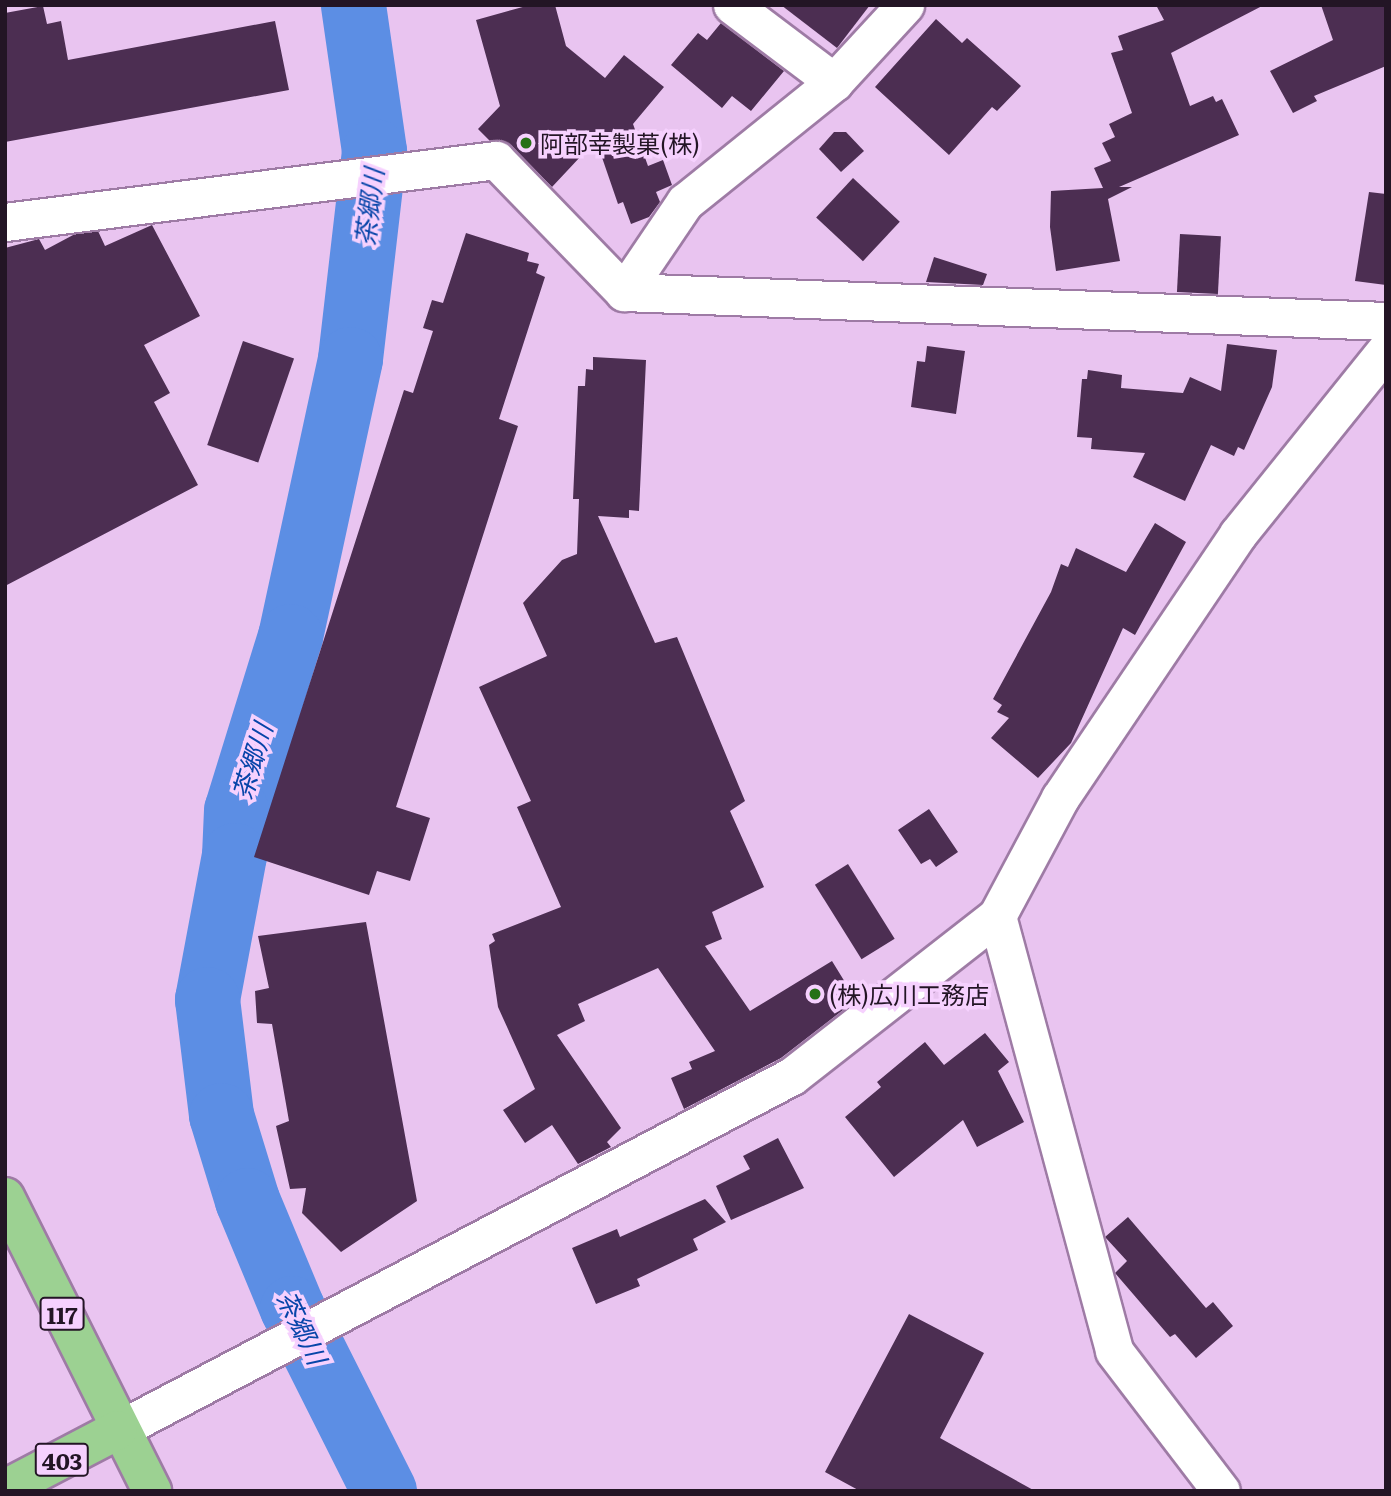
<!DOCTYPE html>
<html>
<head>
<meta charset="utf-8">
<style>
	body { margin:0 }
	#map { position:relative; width:1391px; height:1496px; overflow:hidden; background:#e9c4f0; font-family:Literata,"Noto Sans JP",serif }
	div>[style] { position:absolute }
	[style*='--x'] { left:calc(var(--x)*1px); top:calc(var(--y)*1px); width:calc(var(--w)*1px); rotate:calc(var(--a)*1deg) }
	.river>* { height:65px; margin:-32.5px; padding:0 32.5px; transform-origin:32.5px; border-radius:32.5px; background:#5c8ee4 }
	.building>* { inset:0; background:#4c2e52; transform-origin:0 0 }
	.roads { filter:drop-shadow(2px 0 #9e7ba5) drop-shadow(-2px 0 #9e7ba5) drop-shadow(0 2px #9e7ba5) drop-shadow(0 -2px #9e7ba5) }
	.street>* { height:37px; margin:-18.5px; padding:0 18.5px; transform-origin:18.5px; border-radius:18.5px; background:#fff }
	.highway>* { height:38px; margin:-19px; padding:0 19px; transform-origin:19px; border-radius:19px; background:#9cd192 }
	.dots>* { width:19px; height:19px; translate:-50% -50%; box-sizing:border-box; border:4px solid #f6d1fe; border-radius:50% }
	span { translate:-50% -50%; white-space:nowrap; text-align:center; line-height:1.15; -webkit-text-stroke:7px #f6d1fe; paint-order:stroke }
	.shield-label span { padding:2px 5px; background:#f6d1fe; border:2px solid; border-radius:5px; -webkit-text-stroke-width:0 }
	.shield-label { font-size:23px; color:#231525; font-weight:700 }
	.poi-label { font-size:24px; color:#231525 }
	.left { translate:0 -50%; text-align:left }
	.water-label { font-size:26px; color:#0745a9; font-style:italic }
	.frame { position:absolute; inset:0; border:7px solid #231525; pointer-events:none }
</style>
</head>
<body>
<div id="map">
	<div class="river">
		<i style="--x:353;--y:5;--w:148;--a:81.8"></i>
		<i style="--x:374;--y:151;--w:209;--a:96.6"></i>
		<i style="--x:350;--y:359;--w:283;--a:102.2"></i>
		<i style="--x:290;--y:636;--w:182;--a:107.2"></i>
		<i style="--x:236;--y:810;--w:45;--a:92.5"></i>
		<i style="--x:234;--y:855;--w:147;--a:100.6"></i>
		<i style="--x:207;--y:999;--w:117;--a:83.1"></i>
		<i style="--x:221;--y:1115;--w:89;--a:73"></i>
		<i style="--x:247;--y:1200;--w:117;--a:67.4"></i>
		<i style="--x:292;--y:1308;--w:205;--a:63.3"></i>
	</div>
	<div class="building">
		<i style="clip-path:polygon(530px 5px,555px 5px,566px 46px,605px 78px,624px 55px,664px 87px,633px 124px,648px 166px,663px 160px,672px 185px,656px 192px,660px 202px,649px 217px,631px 224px,623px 202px,618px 204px,596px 140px,552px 187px,511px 145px,489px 140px,478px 129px,500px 106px,476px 20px)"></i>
		<i style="clip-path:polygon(781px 5px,870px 5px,837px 48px)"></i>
		<i style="clip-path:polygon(1156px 5px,1264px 5px,1171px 53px,1190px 106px,1213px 96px,1216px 102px,1222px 99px,1239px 135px,1119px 187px,1132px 187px,1108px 199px,1120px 261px,1056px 271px,1050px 227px,1051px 191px,1103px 188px,1094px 168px,1111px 161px,1102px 143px,1115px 137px,1109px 124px,1132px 113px,1111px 53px,1123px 50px,1118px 36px,1164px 20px)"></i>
		<i style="clip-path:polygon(1321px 5px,1386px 5px,1386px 66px,1314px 96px,1317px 101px,1293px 113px,1270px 71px,1333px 40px)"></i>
		<i style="clip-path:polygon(43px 6px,47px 24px,61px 21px,68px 60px,275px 21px,289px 90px,5px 142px,5px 13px)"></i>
		<i style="clip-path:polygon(936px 19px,962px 43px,967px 38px,1021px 86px,997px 111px,992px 107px,949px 155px,875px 87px)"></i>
		<i style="clip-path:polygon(721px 23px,784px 71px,751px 111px,732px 96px,722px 108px,671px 65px,698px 33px,707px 40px)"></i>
		<i style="clip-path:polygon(834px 132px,846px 132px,864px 151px,841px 172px,819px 149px)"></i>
		<i style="left:853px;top:178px;width:64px;height:54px;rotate:43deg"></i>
		<i style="clip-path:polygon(1369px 192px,1386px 194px,1386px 285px,1355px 281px)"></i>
		<i style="clip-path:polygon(152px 225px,200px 316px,144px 345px,170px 393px,154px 402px,198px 485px,5px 586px,5px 248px,39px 239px,45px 250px,75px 234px,98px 231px,105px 246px)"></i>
		<i style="clip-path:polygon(466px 233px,529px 253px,527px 261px,539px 264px,536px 273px,545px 277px,499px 419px,518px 426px,396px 807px,430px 818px,410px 881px,377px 871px,369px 895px,254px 857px,404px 390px,413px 393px,433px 331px,423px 328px,432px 300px,443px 303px)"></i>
		<i style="left:1180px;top:234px;width:41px;height:58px;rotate:3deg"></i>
		<i style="clip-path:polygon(934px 257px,987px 274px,983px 285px,926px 282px)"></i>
		<i style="left:243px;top:341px;width:54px;height:110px;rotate:19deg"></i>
		<i style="clip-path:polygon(1227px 344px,1277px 350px,1272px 387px,1244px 450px,1238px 447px,1234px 456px,1211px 445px,1185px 501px,1133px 477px,1145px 453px,1091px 449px,1092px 438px,1077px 437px,1082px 379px,1087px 379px,1088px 370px,1122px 375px,1121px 388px,1183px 393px,1190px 377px,1221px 391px)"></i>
		<i style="clip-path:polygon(927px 346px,965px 351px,956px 414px,911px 407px,917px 361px,925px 362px)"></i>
		<i style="clip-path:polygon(593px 357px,646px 360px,639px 511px,629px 510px,629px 518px,598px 516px,655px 643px,677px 637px,745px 801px,730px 811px,764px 887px,712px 912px,722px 939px,705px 946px,750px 1011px,832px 961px,856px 1000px,781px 1058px,684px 1109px,671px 1078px,692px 1069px,689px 1062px,715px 1051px,658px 968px,578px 1004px,585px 1021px,557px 1035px,621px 1128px,607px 1142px,611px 1147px,578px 1164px,552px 1125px,525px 1143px,503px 1110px,535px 1089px,498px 1007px,489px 945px,495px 941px,492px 934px,561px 907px,517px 807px,531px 801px,479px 687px,547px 656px,523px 603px,562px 560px,577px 554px,579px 499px,573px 499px,578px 386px,585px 386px,586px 369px,593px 370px)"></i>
		<i style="clip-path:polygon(1155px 523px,1186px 542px,1135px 635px,1123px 628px,1071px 743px,1038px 778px,991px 738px,1009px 718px,997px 712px,1002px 705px,993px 699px,1051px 592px,1061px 564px,1068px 567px,1076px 548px,1126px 572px)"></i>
		<i style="clip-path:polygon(929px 809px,958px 852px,936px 867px,930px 859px,921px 864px,898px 830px)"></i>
		<i style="left:848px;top:864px;width:88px;height:39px;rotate:58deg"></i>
		<i style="clip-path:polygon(366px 922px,417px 1201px,341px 1252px,302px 1213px,306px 1188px,290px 1189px,276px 1126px,289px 1121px,272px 1024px,257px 1023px,255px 991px,269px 988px,258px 936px)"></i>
		<i style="clip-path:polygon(985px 1033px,1009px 1062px,998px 1071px,1024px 1122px,977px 1147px,963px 1120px,894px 1177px,845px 1117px,881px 1087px,877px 1082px,925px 1042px,944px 1065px)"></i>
		<i style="clip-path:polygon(778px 1138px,804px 1188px,731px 1220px,716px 1186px,750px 1169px,743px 1156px)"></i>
		<i style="clip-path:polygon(705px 1199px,726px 1222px,693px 1239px,698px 1250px,637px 1279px,640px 1286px,596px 1304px,572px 1248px,617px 1229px,620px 1237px)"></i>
		<i style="clip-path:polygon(1128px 1217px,1206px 1308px,1213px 1302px,1233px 1326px,1196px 1358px,1175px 1334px,1170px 1337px,1115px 1273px,1127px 1261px,1105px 1237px)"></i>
		<i style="clip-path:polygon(909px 1314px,984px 1353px,940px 1438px,1035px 1491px,860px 1491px,825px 1472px)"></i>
	</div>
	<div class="roads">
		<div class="street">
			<i style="--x:732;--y:5;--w:128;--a:37"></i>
			<i style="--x:5;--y:222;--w:495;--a:-7.2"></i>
			<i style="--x:496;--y:160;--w:184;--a:45.9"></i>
			<i style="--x:624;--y:292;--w:763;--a:2.18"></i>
			<i style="--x:624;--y:292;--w:109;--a:-55.9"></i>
			<i style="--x:685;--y:202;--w:191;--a:-38.8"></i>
			<i style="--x:834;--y:82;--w:105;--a:-47.3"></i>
			<i style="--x:997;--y:916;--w:450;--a:74.9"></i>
			<i style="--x:1114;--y:1351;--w:176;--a:52.6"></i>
			<i style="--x:118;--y:1430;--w:761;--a:-27.71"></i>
			<i style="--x:792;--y:1076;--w:260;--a:-38"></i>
			<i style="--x:997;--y:916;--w:134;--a:-61.9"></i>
			<i style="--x:1060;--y:798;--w:318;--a:-56"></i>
			<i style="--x:1238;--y:534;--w:236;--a:-51.2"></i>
		</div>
		<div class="highway">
			<i style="--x:5;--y:1197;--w:329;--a:63.4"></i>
			<i style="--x:5;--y:1489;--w:127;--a:-27.6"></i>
		</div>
	</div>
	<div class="dots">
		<i style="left:526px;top:143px;background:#267116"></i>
		<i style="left:815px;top:994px;background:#267116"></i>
	</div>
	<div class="shield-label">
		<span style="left:62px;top:1314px">117</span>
		<span style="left:62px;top:1460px">403</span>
	</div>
	<div class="poi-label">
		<span class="left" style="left:540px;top:143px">阿部幸製菓(株)</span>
		<span class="left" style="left:829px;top:994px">(株)広川工務店</span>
	</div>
	<div class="water-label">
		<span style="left:368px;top:207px;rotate:-83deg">茶郷川</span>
		<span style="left:251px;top:761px;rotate:-73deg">茶郷川</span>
		<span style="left:303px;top:1327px;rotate:64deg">茶郷川</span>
	</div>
	<div class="frame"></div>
</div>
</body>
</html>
